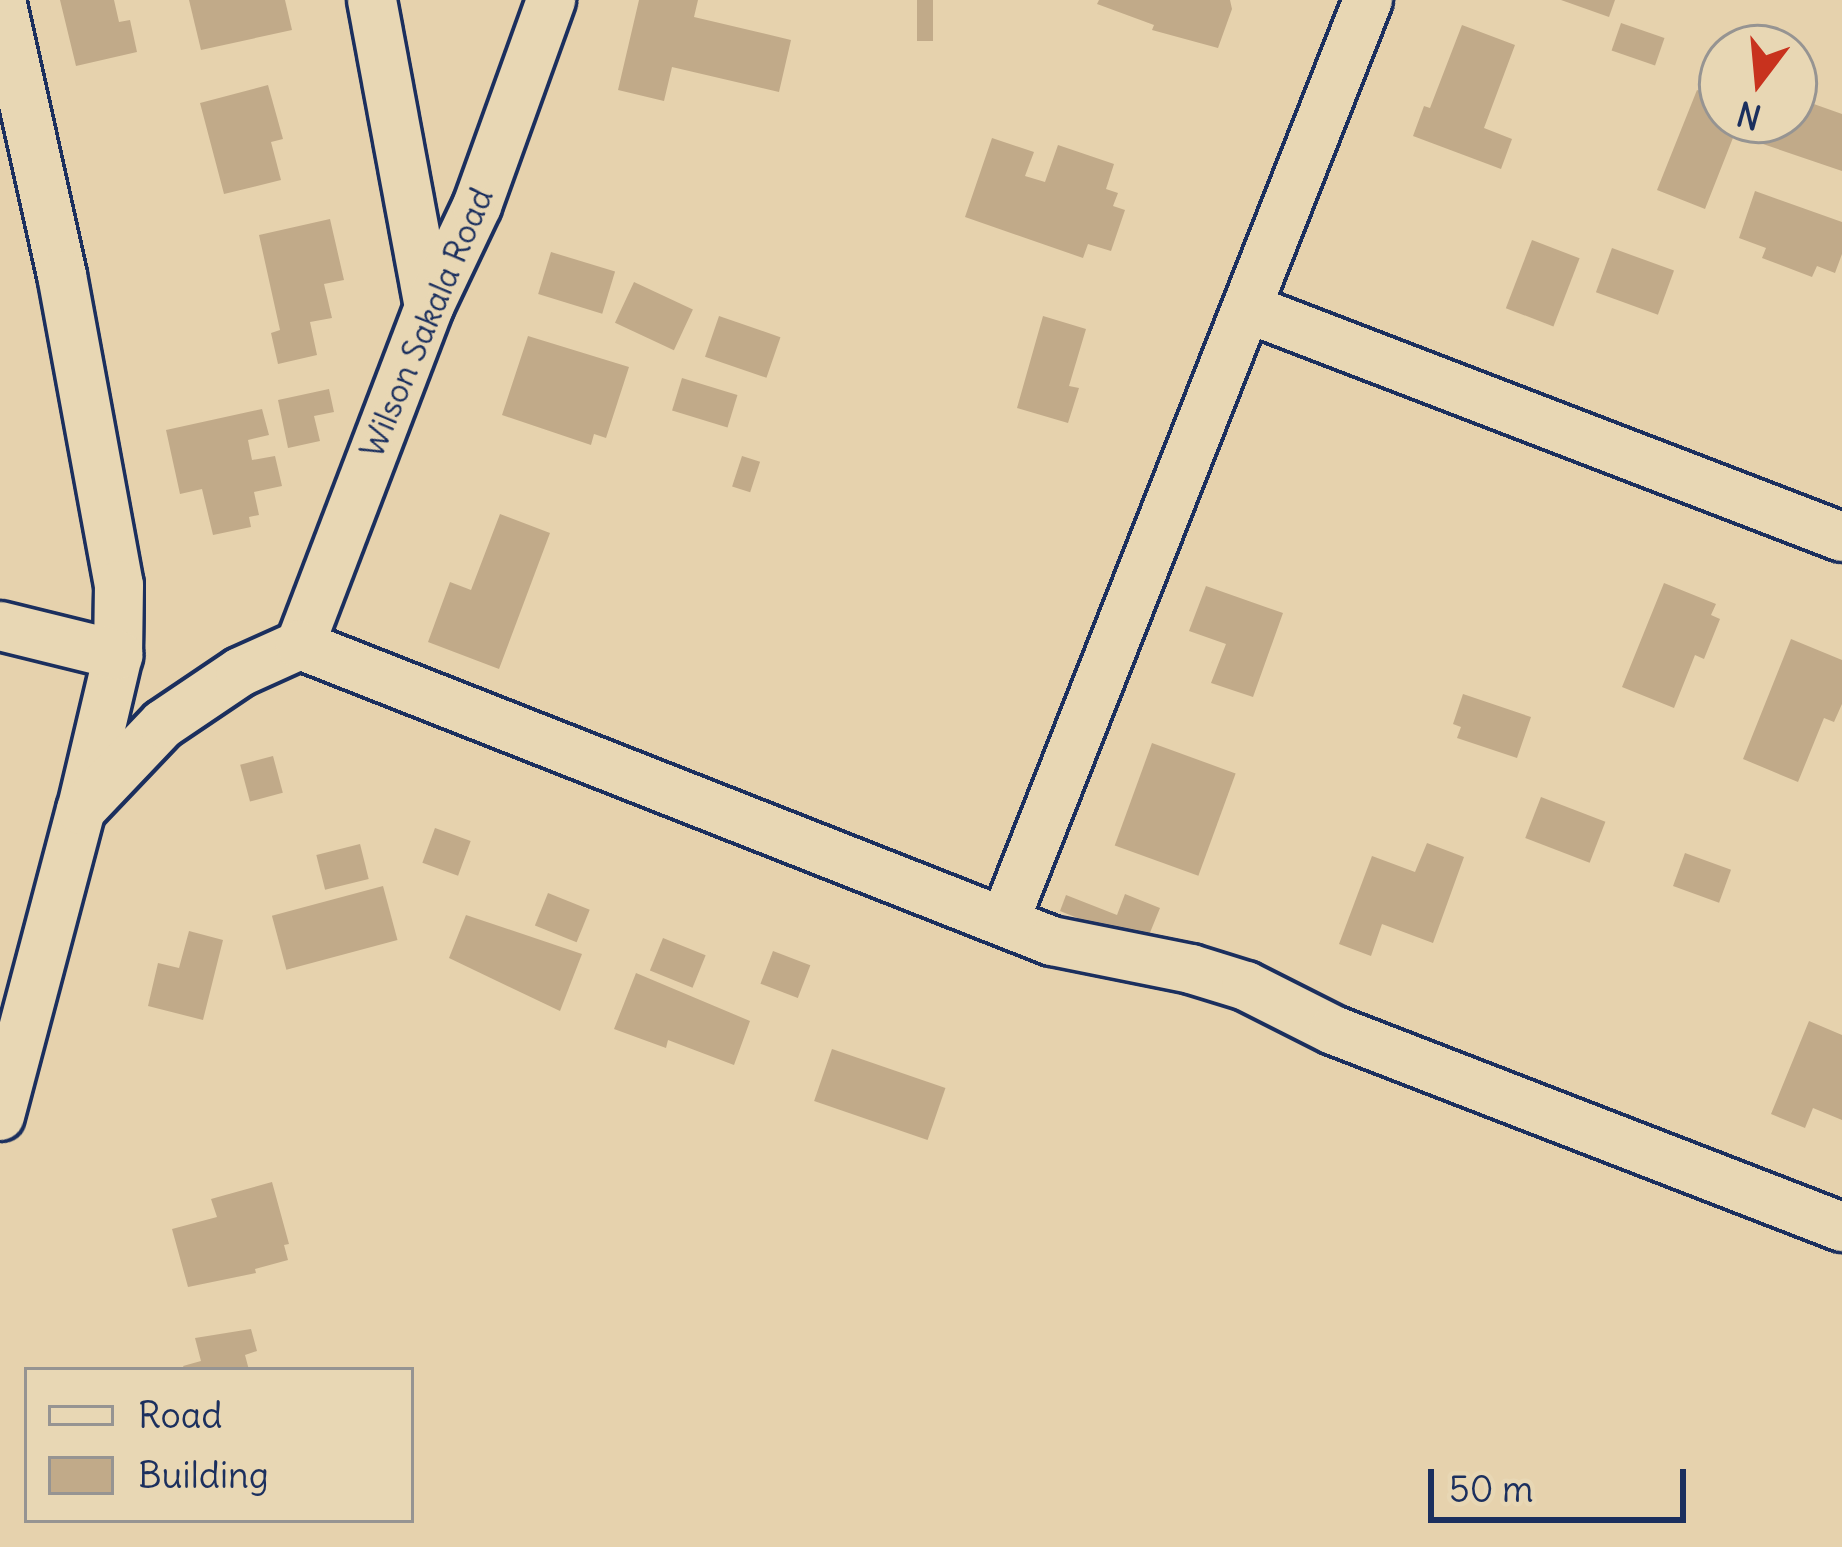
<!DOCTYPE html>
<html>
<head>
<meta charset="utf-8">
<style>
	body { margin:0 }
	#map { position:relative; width:1842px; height:1547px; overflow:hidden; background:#e6d2ad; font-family:Delius,sans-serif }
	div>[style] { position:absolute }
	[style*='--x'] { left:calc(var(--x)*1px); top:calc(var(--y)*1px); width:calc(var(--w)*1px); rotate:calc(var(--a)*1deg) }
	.building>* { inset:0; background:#c1aa89; transform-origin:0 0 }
	.roads { filter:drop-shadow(3px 0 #1b2f5e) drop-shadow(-3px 0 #1b2f5e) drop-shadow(0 3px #1b2f5e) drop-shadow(0 -3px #1b2f5e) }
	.minor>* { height:48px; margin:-24px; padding:0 24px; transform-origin:24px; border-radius:24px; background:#e8d7b4 }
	span { translate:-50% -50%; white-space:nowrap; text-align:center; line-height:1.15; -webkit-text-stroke:9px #e8d7b4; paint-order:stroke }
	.street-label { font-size:33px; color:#1b2f5e }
	.legend { position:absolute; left:24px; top:1367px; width:390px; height:156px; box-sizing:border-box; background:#e8d7b4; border:3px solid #969492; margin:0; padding:15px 21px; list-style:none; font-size:36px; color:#1b2f5e }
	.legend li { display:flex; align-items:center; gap:24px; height:60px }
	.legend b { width:60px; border:3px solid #969492 }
	.north { position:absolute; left:1698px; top:24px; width:120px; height:120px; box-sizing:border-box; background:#e8d7b4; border:3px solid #969492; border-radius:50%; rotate:196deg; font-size:33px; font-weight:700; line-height:48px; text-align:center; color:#1b2f5e }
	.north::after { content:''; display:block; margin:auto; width:42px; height:54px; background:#c8321e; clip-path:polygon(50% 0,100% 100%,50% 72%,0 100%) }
	.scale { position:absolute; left:1428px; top:1469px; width:258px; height:54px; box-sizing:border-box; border:6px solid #1b2f5e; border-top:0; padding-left:15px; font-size:36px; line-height:42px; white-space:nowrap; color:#1b2f5e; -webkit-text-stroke:9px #e8d7b4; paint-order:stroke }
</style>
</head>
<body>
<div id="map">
	<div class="building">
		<i style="clip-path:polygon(60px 0,114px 0,119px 22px,130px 20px,137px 52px,76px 66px)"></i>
		<i style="clip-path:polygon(189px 0,285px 0,292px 30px,201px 50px)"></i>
		<i style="clip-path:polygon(639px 0,698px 0,694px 17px,791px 40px,779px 92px,672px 67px,664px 101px,618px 90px)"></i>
		<i style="left:917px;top:0;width:16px;height:41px"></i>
		<i style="clip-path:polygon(1099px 0,1230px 0,1232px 9px,1218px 48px,1152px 30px,1154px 25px,1097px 4px)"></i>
		<i style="clip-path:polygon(1561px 0,1615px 0,1609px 17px)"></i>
		<i style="left:1621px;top:23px;width:46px;height:29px;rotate:19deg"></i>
		<i style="clip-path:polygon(1462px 25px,1515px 45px,1484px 128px,1512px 139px,1501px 169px,1413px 136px,1424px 106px,1430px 108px)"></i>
		<i style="clip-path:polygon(268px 85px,283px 139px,271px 142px,281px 180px,224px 194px,200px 103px)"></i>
		<i style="clip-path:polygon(1697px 90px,1722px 100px,1722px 120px,1740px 120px,1705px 209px,1657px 190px)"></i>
		<i style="clip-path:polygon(1794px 97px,1842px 114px,1842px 171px,1760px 143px,1768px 120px,1794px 120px)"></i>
		<i style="clip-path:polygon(992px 138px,1034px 152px,1025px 176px,1045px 182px,1058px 145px,1114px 164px,1106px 189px,1118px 193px,1113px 206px,1125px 210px,1111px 251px,1088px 244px,1083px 258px,965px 217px)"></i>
		<i style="clip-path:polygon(1755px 191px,1842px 222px,1842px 254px,1835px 273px,1817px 266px,1812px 277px,1762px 258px,1766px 248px,1739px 238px)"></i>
		<i style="clip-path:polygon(330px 219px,344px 280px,324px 284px,332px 318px,310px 322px,317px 355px,278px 364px,271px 333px,280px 330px,259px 235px)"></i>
		<i style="left:1532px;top:240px;width:51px;height:73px;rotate:21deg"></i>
		<i style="left:1612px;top:248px;width:66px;height:47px;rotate:20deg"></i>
		<i style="left:551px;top:252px;width:67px;height:44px;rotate:17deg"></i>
		<i style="left:634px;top:282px;width:65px;height:45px;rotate:25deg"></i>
		<i style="left:719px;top:316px;width:65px;height:43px;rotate:19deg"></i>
		<i style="clip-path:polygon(1043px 316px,1086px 329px,1069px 386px,1079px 388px,1068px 423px,1017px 408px)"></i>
		<i style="clip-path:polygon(528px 336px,629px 367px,606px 438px,594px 434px,591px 445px,502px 415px)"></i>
		<i style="left:682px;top:378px;width:58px;height:34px;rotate:17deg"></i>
		<i style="clip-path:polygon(329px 389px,334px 412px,314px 416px,320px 441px,288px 448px,278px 400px)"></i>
		<i style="clip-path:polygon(262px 409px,269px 435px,248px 440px,252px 460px,275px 456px,282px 486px,254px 492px,259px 515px,249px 517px,251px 527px,213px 535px,202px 489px,180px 494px,166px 430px)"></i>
		<i style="left:742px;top:456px;width:19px;height:32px;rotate:18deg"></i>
		<i style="clip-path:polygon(500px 514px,550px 533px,499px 669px,428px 642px,450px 582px,471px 590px)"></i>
		<i style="clip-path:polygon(1664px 583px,1716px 604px,1711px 615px,1720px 619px,1704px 659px,1695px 655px,1674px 708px,1622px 687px)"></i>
		<i style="clip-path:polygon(1206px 586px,1283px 613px,1253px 697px,1211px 683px,1226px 644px,1189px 631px)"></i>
		<i style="clip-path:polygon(1791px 639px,1842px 660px,1842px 704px,1834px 722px,1824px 718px,1798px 782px,1743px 759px)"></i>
		<i style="clip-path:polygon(1463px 694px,1531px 717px,1517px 758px,1457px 738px,1461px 727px,1453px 724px)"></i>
		<i style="left:1152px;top:743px;width:89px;height:109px;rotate:20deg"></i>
		<i style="left:273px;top:756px;width:38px;height:34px;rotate:75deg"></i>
		<i style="left:1541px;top:797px;width:69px;height:44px;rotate:21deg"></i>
		<i style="left:435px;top:828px;width:38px;height:37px;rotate:20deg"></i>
		<i style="clip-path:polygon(1427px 843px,1464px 857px,1433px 943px,1382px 924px,1371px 956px,1339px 944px,1372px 856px,1415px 872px)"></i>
		<i style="left:360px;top:844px;width:36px;height:45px;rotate:76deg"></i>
		<i style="left:1685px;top:853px;width:49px;height:35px;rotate:20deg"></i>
		<i style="left:383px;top:886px;width:56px;height:115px;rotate:75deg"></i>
		<i style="left:548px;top:893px;width:45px;height:35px;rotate:22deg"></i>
		<i style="clip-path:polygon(1125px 894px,1160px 908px,1145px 945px,1060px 911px,1066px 895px,1117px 915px)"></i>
		<i style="clip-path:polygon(466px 915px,582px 954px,560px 1011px,449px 958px)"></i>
		<i style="clip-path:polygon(189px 931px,223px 940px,203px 1020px,148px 1006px,158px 963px,179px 968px)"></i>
		<i style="left:663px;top:938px;width:46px;height:35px;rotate:22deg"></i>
		<i style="left:773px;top:951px;width:40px;height:35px;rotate:21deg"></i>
		<i style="clip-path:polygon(636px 973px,750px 1021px,734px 1065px,668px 1040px,666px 1048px,614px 1029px)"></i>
		<i style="clip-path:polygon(1809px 1021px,1842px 1035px,1842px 1120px,1813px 1108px,1805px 1128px,1771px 1114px)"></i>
		<i style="left:832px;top:1049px;width:120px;height:55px;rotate:19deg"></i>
		<i style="clip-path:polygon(272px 1182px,289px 1244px,284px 1245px,288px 1260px,255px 1269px,256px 1273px,188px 1287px,172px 1229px,217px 1217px,211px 1199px)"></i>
		<i style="clip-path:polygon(251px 1329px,257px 1351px,245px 1355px,249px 1370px,185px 1370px,183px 1366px,201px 1361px,195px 1338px)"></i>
	</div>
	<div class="roads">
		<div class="minor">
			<i style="--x:1;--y:0;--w:282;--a:77.5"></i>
			<i style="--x:62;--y:275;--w:315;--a:79.6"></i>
			<i style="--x:119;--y:585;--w:70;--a:90.8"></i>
			<i style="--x:118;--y:655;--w:156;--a:103.3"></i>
			<i style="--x:372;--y:0;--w:312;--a:79.5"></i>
			<i style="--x:1249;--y:309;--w:635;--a:21.03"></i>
			<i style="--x:0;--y:626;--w:122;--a:13.8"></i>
			<i style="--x:300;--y:645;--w:362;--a:-69.1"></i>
			<i style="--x:429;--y:307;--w:112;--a:-64.6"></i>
			<i style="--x:477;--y:206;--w:219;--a:-70.2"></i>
			<i style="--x:1005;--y:920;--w:989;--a:-68.47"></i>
			<i style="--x:0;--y:1116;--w:317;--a:-75.2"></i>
			<i style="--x:81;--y:810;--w:119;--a:-46.4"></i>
			<i style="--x:163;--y:724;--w:93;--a:-34"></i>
			<i style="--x:240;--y:672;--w:66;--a:-24.2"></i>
			<i style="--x:300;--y:645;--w:808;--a:21.49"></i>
			<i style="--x:1052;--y:941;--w:142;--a:11.4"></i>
			<i style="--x:1191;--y:969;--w:58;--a:17.2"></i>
			<i style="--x:1246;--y:986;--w:97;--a:26.8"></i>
			<i style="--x:1333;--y:1030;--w:546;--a:21.16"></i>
		</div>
	</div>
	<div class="street-label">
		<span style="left:427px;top:323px;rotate:-67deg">Wilson Sakala Road</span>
	</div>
	<ul class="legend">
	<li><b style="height:15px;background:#e8d7b4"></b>Road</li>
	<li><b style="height:33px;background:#c1aa89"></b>Building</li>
	</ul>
	<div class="north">N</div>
	<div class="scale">50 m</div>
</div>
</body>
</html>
